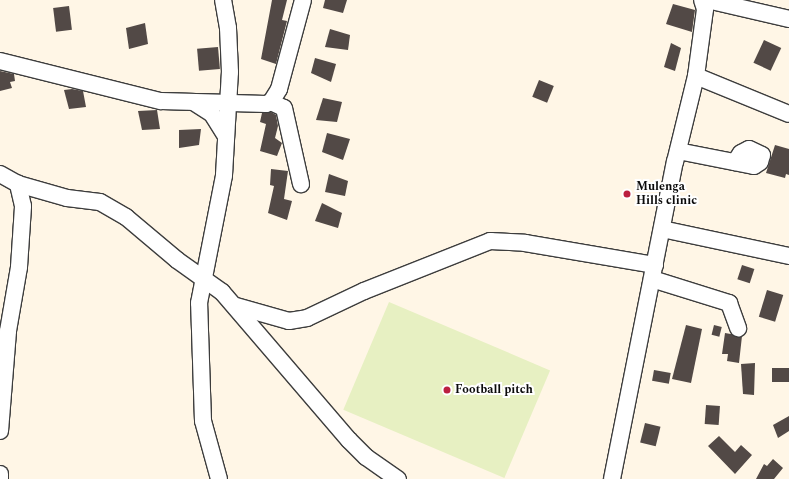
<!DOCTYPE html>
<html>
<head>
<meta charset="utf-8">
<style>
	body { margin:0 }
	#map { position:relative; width:789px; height:479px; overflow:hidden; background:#fff6e6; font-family:Spectral,serif }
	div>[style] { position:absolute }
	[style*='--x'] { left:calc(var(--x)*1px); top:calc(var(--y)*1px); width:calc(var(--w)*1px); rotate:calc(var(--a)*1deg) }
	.pitch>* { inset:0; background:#e7f0c2; transform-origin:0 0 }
	.building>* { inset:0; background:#524946; transform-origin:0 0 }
	.roads { filter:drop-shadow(1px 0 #3d3d3d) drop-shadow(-1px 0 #3d3d3d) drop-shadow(0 1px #3d3d3d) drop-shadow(0 -1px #3d3d3d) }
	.minor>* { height:16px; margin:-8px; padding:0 8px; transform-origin:8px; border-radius:8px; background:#fff }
	.dots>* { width:11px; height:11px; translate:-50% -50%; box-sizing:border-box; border:2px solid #fff; border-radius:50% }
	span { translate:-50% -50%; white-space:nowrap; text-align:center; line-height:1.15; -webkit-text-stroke:4px #fff; paint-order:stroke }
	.poi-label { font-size:12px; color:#0a0a0a; font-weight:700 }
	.left { translate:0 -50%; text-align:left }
</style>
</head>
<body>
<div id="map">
	<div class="pitch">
		<i style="left:389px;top:302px;width:175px;height:117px;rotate:23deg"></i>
	</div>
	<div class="building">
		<i style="clip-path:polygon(272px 0,287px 0,282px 20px,287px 21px,276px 64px,261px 59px)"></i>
		<i style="clip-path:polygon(325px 0,347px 0,343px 13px,323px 8px)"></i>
		<i style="clip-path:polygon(673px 4px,695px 10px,692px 32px,666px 24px)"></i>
		<i style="left:69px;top:6px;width:24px;height:16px;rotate:83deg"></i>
		<i style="clip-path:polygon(145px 23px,148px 44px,129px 49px,126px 28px)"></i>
		<i style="clip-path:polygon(330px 29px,350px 35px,348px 50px,325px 47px)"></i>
		<i style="left:764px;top:40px;width:19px;height:25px;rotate:25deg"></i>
		<i style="clip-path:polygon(671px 43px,681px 48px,675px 71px,664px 67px)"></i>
		<i style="left:218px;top:47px;width:22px;height:21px;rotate:85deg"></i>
		<i style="clip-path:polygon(315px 58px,336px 64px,331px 82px,311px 73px)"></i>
		<i style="clip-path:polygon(0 71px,14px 74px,15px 81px,10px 82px,12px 88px,0 91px)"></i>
		<i style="left:539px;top:80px;width:16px;height:18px;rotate:22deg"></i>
		<i style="clip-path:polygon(72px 89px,83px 91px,86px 107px,69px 109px,64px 90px)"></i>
		<i style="clip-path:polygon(323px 98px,342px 102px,337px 122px,316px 120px)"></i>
		<i style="clip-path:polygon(157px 110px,160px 129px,142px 130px,138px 111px)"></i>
		<i style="clip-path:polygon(271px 112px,276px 115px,278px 126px,275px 138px,282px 143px,277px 156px,260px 151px,266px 124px,260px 122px,262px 113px)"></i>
		<i style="clip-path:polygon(201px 129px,199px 145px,179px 148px,179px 130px)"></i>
		<i style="clip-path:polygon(327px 133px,350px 139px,343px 160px,322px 152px)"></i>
		<i style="clip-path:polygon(775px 145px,789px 149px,789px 175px,786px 174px,785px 178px,766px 173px)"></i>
		<i style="clip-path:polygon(271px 169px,288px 171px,284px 199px,292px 201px,287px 220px,268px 213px,274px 186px,270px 185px)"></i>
		<i style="clip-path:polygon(329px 174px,348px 181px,345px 196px,325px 192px)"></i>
		<i style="clip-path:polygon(322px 203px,342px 213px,338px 228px,315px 221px)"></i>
		<i style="left:742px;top:265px;width:13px;height:15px;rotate:18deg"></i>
		<i style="left:767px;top:290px;width:17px;height:28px;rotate:17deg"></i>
		<i style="clip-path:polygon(686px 325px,702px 329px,691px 383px,672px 379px)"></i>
		<i style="left:714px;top:325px;width:8px;height:10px;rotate:14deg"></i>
		<i style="clip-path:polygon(725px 333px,742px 336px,739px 363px,727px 361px,728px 354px,722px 354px)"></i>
		<i style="clip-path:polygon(755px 363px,754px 395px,743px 394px,741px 364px)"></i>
		<i style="left:789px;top:368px;width:14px;height:17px;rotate:90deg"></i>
		<i style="left:654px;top:370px;width:17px;height:11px;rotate:10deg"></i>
		<i style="left:706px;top:405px;width:14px;height:19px;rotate:4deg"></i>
		<i style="clip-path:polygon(789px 416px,789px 431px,778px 438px,773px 425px)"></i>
		<i style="left:645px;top:423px;width:16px;height:20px;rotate:14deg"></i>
		<i style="clip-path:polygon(719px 436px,735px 452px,741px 445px,752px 455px,735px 474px,708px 446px)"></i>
		<i style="clip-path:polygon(773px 459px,783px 468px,774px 479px,756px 479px,764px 464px,767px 466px)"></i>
	</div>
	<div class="roads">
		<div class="minor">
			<i style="--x:707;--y:0;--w:84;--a:13"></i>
			<i style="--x:0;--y:61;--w:166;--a:14"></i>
			<i style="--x:161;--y:101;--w:105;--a:1.6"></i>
			<i style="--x:266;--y:104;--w:5;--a:-22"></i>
			<i style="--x:271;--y:102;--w:15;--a:-58"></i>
			<i style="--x:279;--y:89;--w:92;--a:-74.9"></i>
			<i style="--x:696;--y:76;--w:100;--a:22.2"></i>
			<i style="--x:271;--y:102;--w:14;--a:25"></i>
			<i style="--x:284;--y:108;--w:78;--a:77.4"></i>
			<i style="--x:195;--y:103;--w:20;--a:33"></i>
			<i style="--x:212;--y:114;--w:26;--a:58"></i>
			<i style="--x:678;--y:151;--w:77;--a:11.2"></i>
			<i style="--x:754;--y:166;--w:7;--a:-34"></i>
			<i style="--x:760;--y:162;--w:7;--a:-74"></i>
			<i style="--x:762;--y:155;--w:14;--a:-155"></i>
			<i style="--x:749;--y:149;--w:9;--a:153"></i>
			<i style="--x:741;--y:153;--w:11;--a:124"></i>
			<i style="--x:0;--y:174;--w:21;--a:29"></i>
			<i style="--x:18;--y:184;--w:51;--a:15.9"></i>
			<i style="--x:67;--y:198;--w:33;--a:7"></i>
			<i style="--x:100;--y:202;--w:30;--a:30"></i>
			<i style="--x:126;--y:217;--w:67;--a:40.1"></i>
			<i style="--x:177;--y:260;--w:55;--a:35.4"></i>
			<i style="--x:222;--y:292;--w:195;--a:49.4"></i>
			<i style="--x:349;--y:440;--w:24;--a:45"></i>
			<i style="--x:366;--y:457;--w:39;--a:35"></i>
			<i style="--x:662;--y:229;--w:130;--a:12"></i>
			<i style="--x:652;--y:279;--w:81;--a:17.3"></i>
			<i style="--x:729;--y:303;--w:27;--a:70"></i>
			<i style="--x:236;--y:306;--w:55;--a:15.8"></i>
			<i style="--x:289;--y:321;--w:18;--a:-9"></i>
			<i style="--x:307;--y:318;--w:63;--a:-25.3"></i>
			<i style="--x:364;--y:291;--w:136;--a:-21.6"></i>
			<i style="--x:490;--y:241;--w:35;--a:3"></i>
			<i style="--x:525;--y:243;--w:132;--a:9.6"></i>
			<i style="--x:0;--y:431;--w:100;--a:-85.4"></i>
			<i style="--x:8;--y:331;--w:65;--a:-80.2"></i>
			<i style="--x:19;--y:267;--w:61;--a:-86.2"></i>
			<i style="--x:23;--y:206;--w:23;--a:-103"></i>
			<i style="--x:0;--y:474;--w:5;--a:90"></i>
			<i style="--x:219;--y:479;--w:60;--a:-105.4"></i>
			<i style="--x:203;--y:421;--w:118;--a:-91.9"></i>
			<i style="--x:199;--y:303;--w:130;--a:-78.9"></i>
			<i style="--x:224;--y:175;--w:103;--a:-86.7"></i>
			<i style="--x:230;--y:72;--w:44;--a:-92.6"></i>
			<i style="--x:228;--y:28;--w:28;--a:-100"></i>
			<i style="--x:612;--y:479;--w:323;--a:-78.8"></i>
			<i style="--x:675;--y:162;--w:89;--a:-76.3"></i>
			<i style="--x:696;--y:76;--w:68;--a:-82.3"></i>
			<i style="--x:705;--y:9;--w:9;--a:-108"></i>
		</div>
	</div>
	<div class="dots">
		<i style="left:627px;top:194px;background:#bb2040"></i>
		<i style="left:447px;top:390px;background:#bb2040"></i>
	</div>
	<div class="poi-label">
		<span class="left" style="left:636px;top:194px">Mulenga<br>Hills clinic</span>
		<span class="left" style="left:455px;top:390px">Football pitch</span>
	</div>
</div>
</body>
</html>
